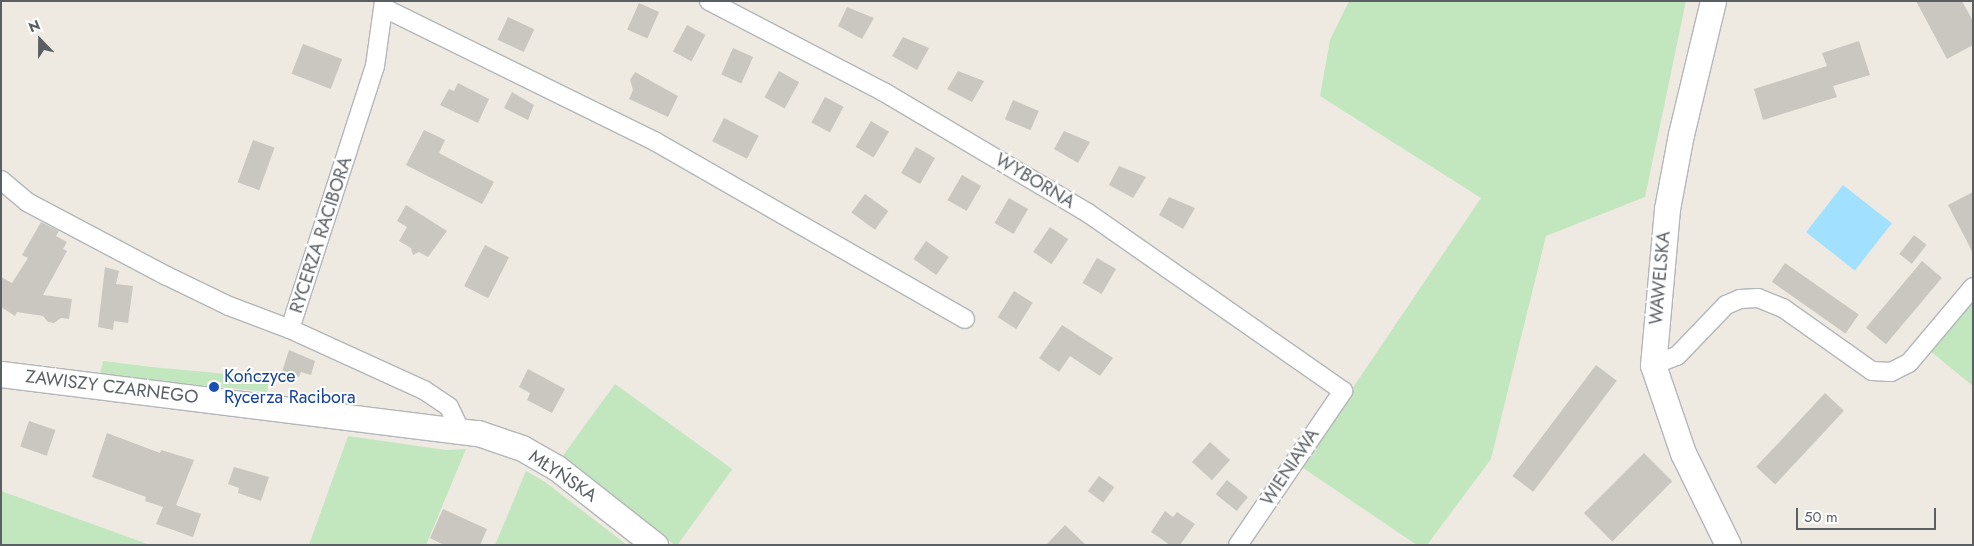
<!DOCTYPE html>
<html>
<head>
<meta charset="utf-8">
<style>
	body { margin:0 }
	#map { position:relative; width:1974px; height:546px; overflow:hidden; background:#eeeae2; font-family:Jost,sans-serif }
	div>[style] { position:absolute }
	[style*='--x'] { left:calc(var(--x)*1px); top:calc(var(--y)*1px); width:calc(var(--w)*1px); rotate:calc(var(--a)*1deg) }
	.green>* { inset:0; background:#c2e6be; transform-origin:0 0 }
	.water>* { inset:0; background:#a1e0ff; transform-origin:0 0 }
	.building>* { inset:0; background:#cac7c1; transform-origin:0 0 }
	.roads { filter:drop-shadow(1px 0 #b3b6ba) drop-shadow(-1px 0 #b3b6ba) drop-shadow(0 1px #b3b6ba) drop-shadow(0 -1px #b3b6ba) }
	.street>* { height:18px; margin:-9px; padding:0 9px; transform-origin:9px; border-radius:9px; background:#fff }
	.secondary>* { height:25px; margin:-12.5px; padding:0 12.5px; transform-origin:12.5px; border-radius:12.5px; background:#fff }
	.dots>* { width:14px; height:14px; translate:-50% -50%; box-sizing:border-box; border:2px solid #fff; border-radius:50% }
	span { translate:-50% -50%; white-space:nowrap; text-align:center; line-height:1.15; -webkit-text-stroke:4px #fff; paint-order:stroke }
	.street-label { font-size:18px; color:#5a5f63 }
	.transit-label { font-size:18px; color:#164399 }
	.left { translate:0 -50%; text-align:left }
	.frame { position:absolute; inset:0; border:2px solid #5a5f63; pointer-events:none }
	.north { position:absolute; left:15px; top:15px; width:50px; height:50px; -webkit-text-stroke:4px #fff; paint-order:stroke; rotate:338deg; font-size:14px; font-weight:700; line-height:20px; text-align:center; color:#5a5f63 }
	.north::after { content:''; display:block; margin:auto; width:18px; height:22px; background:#5a5f63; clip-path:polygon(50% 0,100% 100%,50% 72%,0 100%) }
	.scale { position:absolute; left:1796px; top:508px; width:140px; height:22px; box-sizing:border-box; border:2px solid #5a5f63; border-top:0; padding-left:6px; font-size:15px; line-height:18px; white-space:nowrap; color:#5a5f63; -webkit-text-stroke:4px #fff; paint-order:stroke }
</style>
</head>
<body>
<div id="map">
	<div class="green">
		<i style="clip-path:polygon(1349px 1px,1686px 1px,1645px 197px,1546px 236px,1491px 459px,1427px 545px,1417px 545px,1300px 466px,1481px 198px,1320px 96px,1330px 40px)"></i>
		<i style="clip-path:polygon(1973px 298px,1973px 386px,1929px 350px)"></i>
		<i style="clip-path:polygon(103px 361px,152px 367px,269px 378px,267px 392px,221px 387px,222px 382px,208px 381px,207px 386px,100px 375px)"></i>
		<i style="left:615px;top:384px;width:145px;height:95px;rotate:36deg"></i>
		<i style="clip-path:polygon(348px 436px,446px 450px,466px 449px,426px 545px,309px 545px)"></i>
		<i style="clip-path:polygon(526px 471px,545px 482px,627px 545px,495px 545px)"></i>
		<i style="clip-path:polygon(1px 491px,142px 542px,150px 545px,1px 545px)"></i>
	</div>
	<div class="water">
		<i style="left:1843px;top:185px;width:62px;height:60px;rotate:38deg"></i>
	</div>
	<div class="building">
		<i style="clip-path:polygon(1916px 1px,1962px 1px,1973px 21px,1973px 45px,1947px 59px)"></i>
		<i style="left:639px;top:3px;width:22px;height:29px;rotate:24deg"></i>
		<i style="clip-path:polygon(847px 7px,874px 18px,862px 39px,838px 26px)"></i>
		<i style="left:508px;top:17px;width:29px;height:25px;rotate:25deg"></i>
		<i style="left:687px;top:25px;width:21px;height:30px;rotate:28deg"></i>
		<i style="clip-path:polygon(903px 37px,929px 48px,917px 70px,892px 56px)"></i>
		<i style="clip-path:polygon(1859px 41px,1870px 75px,1833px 86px,1837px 97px,1763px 120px,1754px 89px,1827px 66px,1822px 53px)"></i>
		<i style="left:303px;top:44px;width:42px;height:32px;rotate:21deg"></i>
		<i style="left:733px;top:48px;width:22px;height:29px;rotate:24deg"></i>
		<i style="left:779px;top:71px;width:23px;height:30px;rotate:29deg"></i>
		<i style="clip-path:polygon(958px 71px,984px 81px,972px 102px,947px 89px)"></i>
		<i style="clip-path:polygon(635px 72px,678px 96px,668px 117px,629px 99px,633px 90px,630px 80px)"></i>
		<i style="clip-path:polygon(458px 83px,489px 99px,478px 123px,440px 105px,449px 89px,454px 91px)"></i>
		<i style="clip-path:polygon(512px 92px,534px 105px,528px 120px,504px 108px)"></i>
		<i style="left:825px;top:97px;width:21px;height:29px;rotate:28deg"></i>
		<i style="left:1013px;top:100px;width:28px;height:21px;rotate:23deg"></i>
		<i style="left:724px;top:118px;width:39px;height:26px;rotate:27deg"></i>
		<i style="left:871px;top:121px;width:21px;height:30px;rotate:31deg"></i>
		<i style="clip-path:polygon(424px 130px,445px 140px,439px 153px,494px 182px,482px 204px,406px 165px)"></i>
		<i style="clip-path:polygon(1064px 131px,1090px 142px,1078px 163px,1054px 149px)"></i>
		<i style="left:253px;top:140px;width:23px;height:45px;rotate:20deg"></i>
		<i style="left:916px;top:147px;width:22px;height:30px;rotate:30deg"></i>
		<i style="clip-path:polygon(1119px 166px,1146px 177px,1133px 198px,1109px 185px)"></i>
		<i style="left:962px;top:175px;width:22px;height:29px;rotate:30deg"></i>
		<i style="clip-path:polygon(1973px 192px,1973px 253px,1948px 205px)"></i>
		<i style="left:865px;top:194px;width:29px;height:23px;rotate:36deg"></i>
		<i style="clip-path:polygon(1169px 197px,1195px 208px,1183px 229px,1159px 215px)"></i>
		<i style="left:1009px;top:198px;width:22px;height:29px;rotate:30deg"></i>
		<i style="clip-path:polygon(406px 205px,447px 231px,428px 257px,419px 252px,413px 255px,411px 248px,399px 241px,407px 227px,397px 221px)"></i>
		<i style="clip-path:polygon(41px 222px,59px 231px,56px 236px,67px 242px,63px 249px,67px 251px,43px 295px,72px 299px,69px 319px,61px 318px,54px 323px,48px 322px,43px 316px,17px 312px,15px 316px,1px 307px,1px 277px,12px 283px,28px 258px,22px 255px)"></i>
		<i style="left:1050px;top:227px;width:22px;height:30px;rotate:34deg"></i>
		<i style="left:1914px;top:235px;width:16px;height:24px;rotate:38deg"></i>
		<i style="left:926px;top:241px;width:28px;height:22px;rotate:35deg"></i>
		<i style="left:485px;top:245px;width:27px;height:46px;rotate:27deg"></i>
		<i style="left:1097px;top:258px;width:22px;height:29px;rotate:30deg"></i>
		<i style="left:1922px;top:261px;width:26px;height:87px;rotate:40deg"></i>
		<i style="left:1785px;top:263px;width:90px;height:23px;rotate:35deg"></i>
		<i style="clip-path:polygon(105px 267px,119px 271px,116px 284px,133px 286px,128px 323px,114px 321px,113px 330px,98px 327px)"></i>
		<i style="left:1014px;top:291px;width:22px;height:31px;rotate:32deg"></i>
		<i style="clip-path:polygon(1062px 325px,1113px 358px,1100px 376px,1070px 356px,1059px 372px,1039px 358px)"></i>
		<i style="clip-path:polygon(289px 350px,315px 361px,311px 375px,301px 372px,299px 377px,282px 372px)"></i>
		<i style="left:1596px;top:365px;width:26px;height:139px;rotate:37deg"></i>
		<i style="clip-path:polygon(528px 369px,565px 389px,552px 413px,527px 400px,530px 393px,519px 387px)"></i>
		<i style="left:1825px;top:393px;width:26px;height:101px;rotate:43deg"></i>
		<i style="left:29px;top:421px;width:28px;height:27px;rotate:19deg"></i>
		<i style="clip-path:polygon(107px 433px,160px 453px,161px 450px,194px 460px,176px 505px,201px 514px,193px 537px,156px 524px,163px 507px,145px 501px,146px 497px,92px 477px)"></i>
		<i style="left:1210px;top:442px;width:27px;height:27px;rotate:42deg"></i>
		<i style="left:1644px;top:453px;width:40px;height:85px;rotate:45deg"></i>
		<i style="clip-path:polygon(234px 467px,269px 477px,261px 501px,238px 493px,239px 488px,228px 484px)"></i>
		<i style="left:1099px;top:476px;width:19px;height:19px;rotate:36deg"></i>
		<i style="left:1227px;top:480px;width:27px;height:18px;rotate:39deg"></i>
		<i style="clip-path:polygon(443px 509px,487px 529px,480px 545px,444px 545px,430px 538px)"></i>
		<i style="clip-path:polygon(1165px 511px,1173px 517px,1177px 512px,1195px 524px,1180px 545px,1170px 545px,1151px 532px)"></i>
		<i style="clip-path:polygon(1065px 525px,1086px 545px,1046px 545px)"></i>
	</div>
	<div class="roads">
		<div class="street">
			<i style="--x:709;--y:1;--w:197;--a:27.5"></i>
			<i style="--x:884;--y:92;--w:237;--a:30.7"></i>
			<i style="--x:1088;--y:213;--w:311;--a:34.9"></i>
			<i style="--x:1343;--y:391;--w:186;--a:124.3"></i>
			<i style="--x:384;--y:8;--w:303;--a:26.2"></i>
			<i style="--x:656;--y:142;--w:356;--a:29.8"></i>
			<i style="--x:1;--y:180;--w:34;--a:40"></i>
			<i style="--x:27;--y:202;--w:158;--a:27.9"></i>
			<i style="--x:167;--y:276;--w:69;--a:25.8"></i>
			<i style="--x:229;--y:306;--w:65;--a:20.7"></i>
			<i style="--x:290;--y:329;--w:147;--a:24.5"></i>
			<i style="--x:424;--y:390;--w:30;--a:34"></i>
			<i style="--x:449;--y:407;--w:25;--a:64"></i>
			<i style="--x:290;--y:329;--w:276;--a:-72.1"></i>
			<i style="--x:375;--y:66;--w:66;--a:-82.1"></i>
			<i style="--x:1653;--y:365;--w:26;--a:-21"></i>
			<i style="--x:1677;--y:356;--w:71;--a:-46.1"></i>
			<i style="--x:1726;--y:305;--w:15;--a:-23"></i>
			<i style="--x:1740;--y:299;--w:18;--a:-3"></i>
			<i style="--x:1758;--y:298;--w:27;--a:22"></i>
			<i style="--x:1783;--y:308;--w:109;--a:35.3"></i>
			<i style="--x:1872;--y:371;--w:19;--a:3"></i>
			<i style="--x:1891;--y:372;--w:20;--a:-27"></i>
			<i style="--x:1909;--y:363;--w:99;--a:-49.9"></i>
		</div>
		<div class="secondary">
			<i style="--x:1713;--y:1;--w:137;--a:103.5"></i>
			<i style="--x:1681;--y:134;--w:76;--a:100.6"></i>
			<i style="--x:1667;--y:209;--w:157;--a:95.1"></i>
			<i style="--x:1653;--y:365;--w:93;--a:71.2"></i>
			<i style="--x:1683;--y:453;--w:102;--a:63.9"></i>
			<i style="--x:1;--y:374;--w:481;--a:7.1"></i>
			<i style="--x:478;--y:433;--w:46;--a:18.8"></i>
			<i style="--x:522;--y:448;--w:40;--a:29.7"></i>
			<i style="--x:557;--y:468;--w:125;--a:38.2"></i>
		</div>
	</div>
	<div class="dots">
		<i style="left:214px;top:387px;background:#1a4fb4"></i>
	</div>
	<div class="street-label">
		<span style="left:1035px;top:181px;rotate:31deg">WYBORNA</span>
		<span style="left:321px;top:235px;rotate:-72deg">RYCERZA RACIBORA</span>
		<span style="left:1660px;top:278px;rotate:-85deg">WAWELSKA</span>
		<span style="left:112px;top:387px;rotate:7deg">ZAWISZY CZARNEGO</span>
		<span style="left:1290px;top:467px;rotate:-56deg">WIENIAWA</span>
		<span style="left:563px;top:476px;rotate:34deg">MŁYŃSKA</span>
	</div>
	<div class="transit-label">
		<span class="left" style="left:224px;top:387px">Kończyce<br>Rycerza Racibora</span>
	</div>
	<div class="frame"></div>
	<div class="north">N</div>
	<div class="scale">50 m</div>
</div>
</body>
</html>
